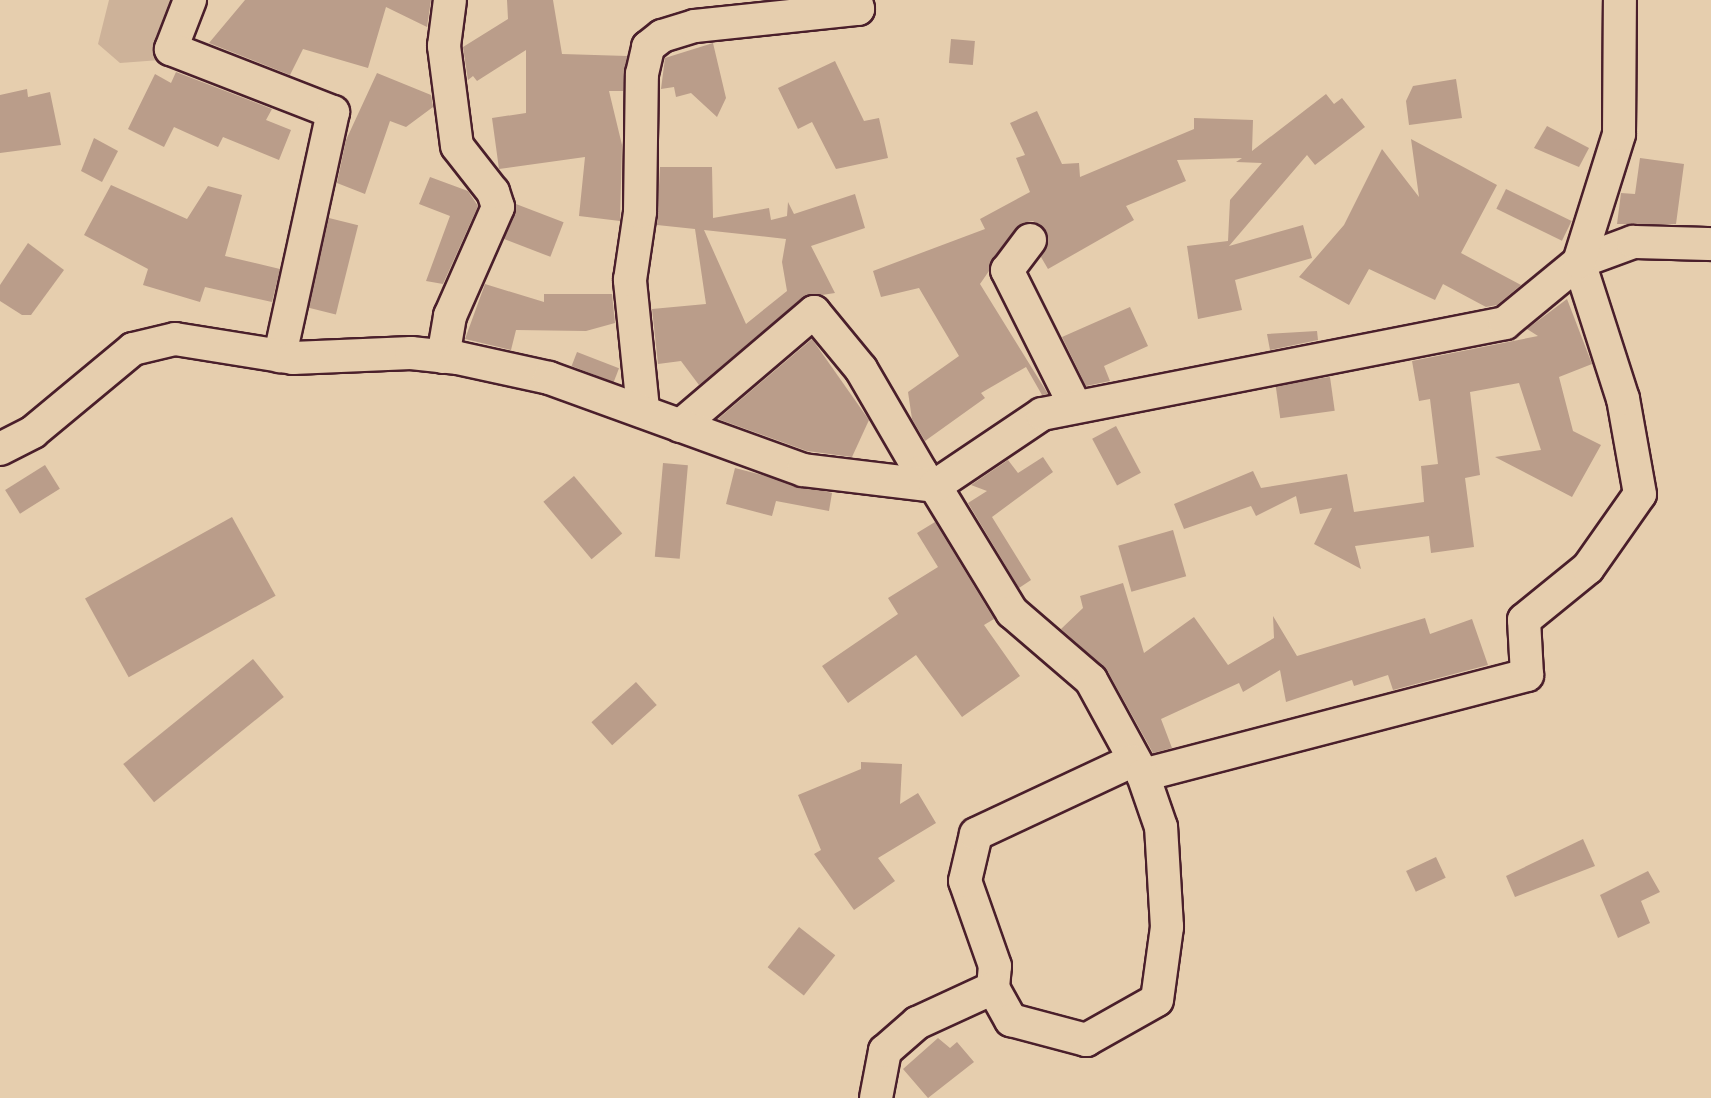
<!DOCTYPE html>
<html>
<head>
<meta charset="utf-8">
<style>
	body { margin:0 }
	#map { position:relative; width:1711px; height:1098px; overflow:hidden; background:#e6ceae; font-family:"Shantell Sans",sans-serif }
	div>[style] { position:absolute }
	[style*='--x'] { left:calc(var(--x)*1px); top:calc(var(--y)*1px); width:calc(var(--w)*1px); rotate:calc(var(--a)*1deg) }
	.green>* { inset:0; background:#cdb299 }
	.building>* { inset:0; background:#ba9d8a; transform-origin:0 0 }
	.roads { filter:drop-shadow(2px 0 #4a1f2b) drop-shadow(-2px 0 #4a1f2b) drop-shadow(0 2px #4a1f2b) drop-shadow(0 -2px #4a1f2b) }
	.minor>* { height:32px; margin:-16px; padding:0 16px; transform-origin:16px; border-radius:16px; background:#e6ceae }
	span { translate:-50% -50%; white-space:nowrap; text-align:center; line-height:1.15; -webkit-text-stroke:7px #e6ceae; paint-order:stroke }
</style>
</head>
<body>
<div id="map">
	<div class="green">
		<i style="clip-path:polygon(109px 0,183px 0,160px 60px,120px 63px,98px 44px)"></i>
	</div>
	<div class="building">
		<i style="clip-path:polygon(245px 0,431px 0,427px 27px,386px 7px,368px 68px,303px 49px,290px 75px,209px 43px)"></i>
		<i style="clip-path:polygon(507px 0,553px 0,562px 54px,627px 56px,623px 91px,609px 91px,622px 145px,620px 221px,579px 216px,585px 157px,499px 169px,492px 118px,526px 113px,526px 50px,477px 81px,473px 76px,468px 80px,463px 47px,508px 19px)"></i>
		<i style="left:951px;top:39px;width:24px;height:24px;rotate:5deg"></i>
		<i style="clip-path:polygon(713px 43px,726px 98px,717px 117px,691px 93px,676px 97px,674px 87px,661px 89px,665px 58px)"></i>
		<i style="clip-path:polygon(835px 61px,864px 121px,879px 118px,888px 158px,836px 169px,812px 122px,798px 129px,778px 88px)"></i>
		<i style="clip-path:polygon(176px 72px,272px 109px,266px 120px,291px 130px,279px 160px,223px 137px,218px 147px,174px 127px,164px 147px,128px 129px,155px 74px,171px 83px)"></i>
		<i style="clip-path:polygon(377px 73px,431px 95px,433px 107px,406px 127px,390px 121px,365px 194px,337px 183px,346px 140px)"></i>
		<i style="clip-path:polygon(1456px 79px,1462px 118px,1409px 125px,1406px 101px,1413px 86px)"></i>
		<i style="clip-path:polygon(27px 89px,28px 97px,50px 92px,61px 145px,0 153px,0 95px)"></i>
		<i style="clip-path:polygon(1326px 94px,1334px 104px,1342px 98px,1365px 127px,1315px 165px,1307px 155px,1229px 246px,1303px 225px,1312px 258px,1235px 280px,1242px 310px,1198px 319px,1187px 246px,1228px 241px,1230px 200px,1262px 163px,1236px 162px,1242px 158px,1177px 160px,1186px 181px,1126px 206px,1134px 220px,1048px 269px,1041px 257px,1047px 232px,1033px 221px,1022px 223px,980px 284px,1048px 394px,1042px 395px,1026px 367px,981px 393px,985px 398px,925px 441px,912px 419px,908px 392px,959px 356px,919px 288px,881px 297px,873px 271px,985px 229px,980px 219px,1030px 192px,1016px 158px,1025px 155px,1010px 123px,1037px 111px,1062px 164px,1079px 163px,1080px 177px,1194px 129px,1194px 118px,1253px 120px,1252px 151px)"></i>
		<i style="clip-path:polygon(1547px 126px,1589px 148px,1579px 167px,1534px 148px)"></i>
		<i style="clip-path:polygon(94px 138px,118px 151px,102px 182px,81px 171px)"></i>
		<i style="clip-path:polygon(1411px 139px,1497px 185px,1461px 253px,1521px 285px,1497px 305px,1486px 307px,1443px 284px,1435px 300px,1369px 269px,1349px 305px,1299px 277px,1344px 225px,1382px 149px,1419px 197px)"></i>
		<i style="clip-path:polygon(1640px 158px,1684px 164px,1676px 224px,1617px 224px,1621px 193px,1635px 194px)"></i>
		<i style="clip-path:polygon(evenodd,660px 167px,712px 167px,713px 218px,769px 208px,771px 220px,787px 216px,788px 202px,794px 214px,855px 194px,865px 228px,811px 246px,835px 293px,802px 298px,699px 385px,681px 361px,658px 364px,652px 309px,706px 304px,695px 229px,657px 225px,660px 167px,704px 230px,786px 239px,782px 262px,787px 291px,746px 324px,704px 230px)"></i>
		<i style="clip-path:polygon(430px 177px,468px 191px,478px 206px,443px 284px,426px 281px,450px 216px,419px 204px)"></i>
		<i style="clip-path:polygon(111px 185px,187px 219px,208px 186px,242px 195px,225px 256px,280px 269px,272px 302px,205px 287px,200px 302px,143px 285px,148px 269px,84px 235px)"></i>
		<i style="left:1506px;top:189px;width:73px;height:22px;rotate:26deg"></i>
		<i style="left:516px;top:204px;width:51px;height:37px;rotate:21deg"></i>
		<i style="left:329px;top:218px;width:30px;height:92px;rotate:14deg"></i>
		<i style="clip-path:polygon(28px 243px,64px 270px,31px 315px,22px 315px,0 301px,0 285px)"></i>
		<i style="clip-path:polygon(485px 284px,544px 302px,544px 294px,612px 294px,615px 323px,586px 331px,516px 330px,511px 350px,465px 339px)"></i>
		<i style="clip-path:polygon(1567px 299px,1592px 364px,1559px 377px,1573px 431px,1601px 445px,1572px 497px,1495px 457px,1541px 450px,1519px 383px,1470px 392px,1480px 475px,1465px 478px,1474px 547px,1431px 553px,1429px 536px,1355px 546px,1361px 569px,1314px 544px,1332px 508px,1300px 514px,1296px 496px,1256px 516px,1251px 506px,1184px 529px,1174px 504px,1253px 471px,1261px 488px,1347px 474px,1354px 512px,1424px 502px,1421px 466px,1438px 464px,1430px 399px,1419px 401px,1412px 361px,1538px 336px,1527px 329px)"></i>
		<i style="clip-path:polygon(1130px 307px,1148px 346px,1104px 366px,1110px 381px,1086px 386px,1062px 337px)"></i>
		<i style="clip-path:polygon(1317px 331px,1318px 340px,1270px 350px,1267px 334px)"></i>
		<i style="clip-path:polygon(812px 339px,869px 420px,852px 457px,807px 451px,718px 419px)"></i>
		<i style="left:577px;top:352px;width:45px;height:15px;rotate:21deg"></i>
		<i style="left:1330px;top:377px;width:34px;height:55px;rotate:82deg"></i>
		<i style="left:1116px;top:426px;width:53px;height:27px;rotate:62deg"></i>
		<i style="clip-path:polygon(1043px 457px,1053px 472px,992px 517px,1031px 580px,1019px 588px,968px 503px,987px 491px,971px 485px,1008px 460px,1018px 473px)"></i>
		<i style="left:663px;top:463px;width:25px;height:94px;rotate:5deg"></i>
		<i style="left:45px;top:465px;width:28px;height:47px;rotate:58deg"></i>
		<i style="clip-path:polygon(735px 468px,832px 493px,829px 511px,776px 501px,772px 516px,726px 504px)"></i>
		<i style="left:574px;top:476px;width:75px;height:40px;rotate:50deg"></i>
		<i style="left:232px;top:517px;width:90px;height:168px;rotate:61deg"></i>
		<i style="clip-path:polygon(935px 522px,994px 619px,984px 625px,1020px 676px,962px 717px,916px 655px,848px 703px,822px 666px,898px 614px,888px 598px,938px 567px,917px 533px)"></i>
		<i style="left:1173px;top:530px;width:48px;height:57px;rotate:74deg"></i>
		<i style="clip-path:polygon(1123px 583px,1144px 653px,1194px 617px,1228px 665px,1274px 638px,1273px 616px,1297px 656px,1425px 618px,1430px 634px,1472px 619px,1488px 665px,1393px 690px,1388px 675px,1354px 686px,1352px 680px,1286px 702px,1280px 670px,1243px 692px,1239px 683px,1161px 719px,1172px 748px,1153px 753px,1107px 670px,1061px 629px,1083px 608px,1080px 596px)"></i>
		<i style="left:253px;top:659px;width:49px;height:167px;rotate:51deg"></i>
		<i style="left:636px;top:682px;width:31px;height:60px;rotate:48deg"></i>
		<i style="clip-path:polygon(861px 762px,902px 764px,900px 804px,918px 793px,936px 823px,878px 858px,895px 881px,854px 910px,814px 854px,821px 850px,798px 795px,861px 769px)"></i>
		<i style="clip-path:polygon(1583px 839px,1595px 866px,1515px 897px,1506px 876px)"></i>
		<i style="left:1436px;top:857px;width:23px;height:33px;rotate:65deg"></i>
		<i style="clip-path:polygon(1648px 871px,1660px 892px,1641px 901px,1650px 923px,1618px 938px,1600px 895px)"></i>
		<i style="left:799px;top:927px;width:46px;height:51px;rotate:38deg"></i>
		<i style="clip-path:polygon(938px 1038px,950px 1048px,957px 1042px,974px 1062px,928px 1098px,903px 1069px)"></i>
	</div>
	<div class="roads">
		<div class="minor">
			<i style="--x:190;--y:0;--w:53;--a:111.2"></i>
			<i style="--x:171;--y:49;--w:174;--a:21.3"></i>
			<i style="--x:333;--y:112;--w:250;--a:102.3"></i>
			<i style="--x:1030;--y:240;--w:38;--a:127"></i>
			<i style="--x:1007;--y:270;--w:152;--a:63.4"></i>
			<i style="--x:443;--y:357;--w:42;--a:-80.3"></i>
			<i style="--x:450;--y:316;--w:119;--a:-66.2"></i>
			<i style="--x:498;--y:207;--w:16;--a:-108"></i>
			<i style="--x:493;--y:192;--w:58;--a:-128"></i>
			<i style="--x:457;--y:146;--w:101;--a:-97.4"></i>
			<i style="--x:444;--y:46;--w:46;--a:-82.6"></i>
			<i style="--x:643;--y:409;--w:130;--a:-95.8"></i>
			<i style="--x:630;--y:280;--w:69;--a:-81.6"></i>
			<i style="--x:640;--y:212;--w:138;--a:-89.2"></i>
			<i style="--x:642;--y:74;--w:28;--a:-77"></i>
			<i style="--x:648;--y:47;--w:18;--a:-38"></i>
			<i style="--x:662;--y:36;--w:34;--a:-17"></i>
			<i style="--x:695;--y:26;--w:164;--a:-6"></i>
			<i style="--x:858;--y:9;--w:9;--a:-103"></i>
			<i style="--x:680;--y:426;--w:176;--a:-40.4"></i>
			<i style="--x:814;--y:312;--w:74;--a:50.5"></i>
			<i style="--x:861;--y:369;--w:119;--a:59.8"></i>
			<i style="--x:921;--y:472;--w:12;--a:85"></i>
			<i style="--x:0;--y:449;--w:37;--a:-27"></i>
			<i style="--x:33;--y:432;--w:130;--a:-39.7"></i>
			<i style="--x:133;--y:349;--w:43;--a:-13.4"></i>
			<i style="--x:175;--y:339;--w:120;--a:9.1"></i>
			<i style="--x:293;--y:358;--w:118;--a:-2.4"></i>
			<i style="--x:411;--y:353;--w:47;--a:6.1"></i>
			<i style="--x:458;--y:358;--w:93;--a:12.4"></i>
			<i style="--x:549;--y:378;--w:270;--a:19.9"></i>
			<i style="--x:803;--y:470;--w:133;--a:6.9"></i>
			<i style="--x:935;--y:486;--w:148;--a:58.6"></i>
			<i style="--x:1012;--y:612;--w:104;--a:40.7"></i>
			<i style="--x:1091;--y:680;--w:108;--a:61.3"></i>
			<i style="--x:1143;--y:775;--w:397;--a:-14.6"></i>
			<i style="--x:1527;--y:675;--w:55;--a:-93.1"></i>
			<i style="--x:1524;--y:620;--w:82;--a:-39.1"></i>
			<i style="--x:1588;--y:568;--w:90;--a:-54.9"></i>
			<i style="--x:1640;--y:494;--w:97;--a:-100.1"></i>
			<i style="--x:1623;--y:399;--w:144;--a:-107.8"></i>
			<i style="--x:1579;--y:262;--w:58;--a:-20.3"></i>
			<i style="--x:1633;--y:242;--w:78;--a:1.5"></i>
			<i style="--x:935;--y:486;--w:129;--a:-33.9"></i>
			<i style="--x:1042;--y:414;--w:472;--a:-11.1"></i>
			<i style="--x:1505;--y:323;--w:96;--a:-39.5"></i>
			<i style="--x:1579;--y:262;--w:134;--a:-72.6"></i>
			<i style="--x:1619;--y:134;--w:134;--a:-89.6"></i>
			<i style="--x:993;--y:988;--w:22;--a:-85"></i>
			<i style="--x:995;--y:966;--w:90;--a:-109.4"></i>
			<i style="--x:965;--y:881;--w:48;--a:-76.8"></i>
			<i style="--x:976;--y:834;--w:172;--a:-25.1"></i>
			<i style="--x:876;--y:1098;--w:48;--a:-79.2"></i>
			<i style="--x:885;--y:1051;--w:43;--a:-41.2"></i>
			<i style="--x:917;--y:1023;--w:84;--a:-24.7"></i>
			<i style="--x:993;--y:988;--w:37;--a:61"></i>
			<i style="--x:1011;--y:1020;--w:78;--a:14.9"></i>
			<i style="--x:1086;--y:1040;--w:81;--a:-29.4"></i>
			<i style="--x:1157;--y:1000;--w:74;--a:-82.2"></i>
			<i style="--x:1167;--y:927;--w:100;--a:-93.4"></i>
			<i style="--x:1161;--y:827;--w:55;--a:-109.1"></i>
		</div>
	</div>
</div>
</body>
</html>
